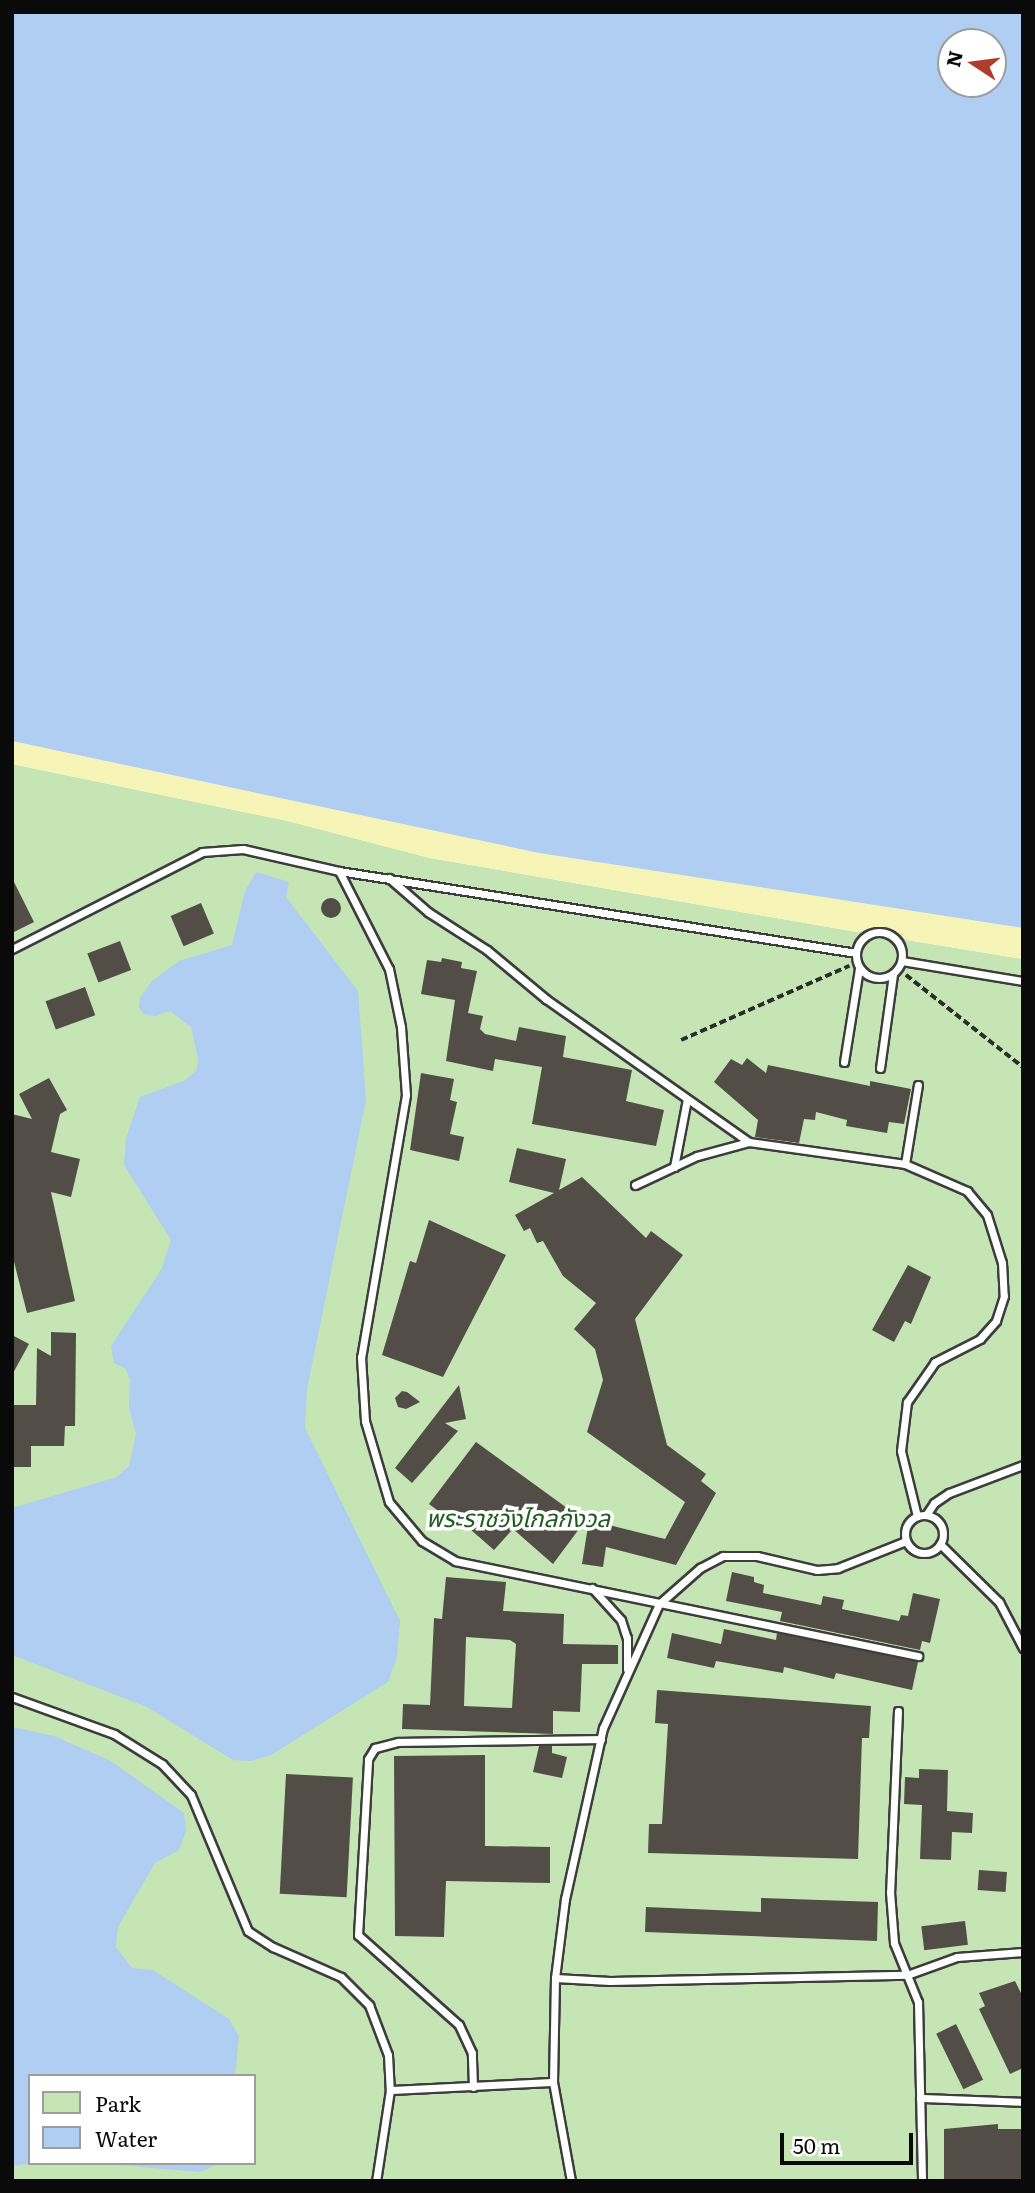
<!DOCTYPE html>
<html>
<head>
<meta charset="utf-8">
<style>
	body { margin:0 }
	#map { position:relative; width:1035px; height:2193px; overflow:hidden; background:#fefde8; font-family:Literata,"Noto Sans Thai",serif }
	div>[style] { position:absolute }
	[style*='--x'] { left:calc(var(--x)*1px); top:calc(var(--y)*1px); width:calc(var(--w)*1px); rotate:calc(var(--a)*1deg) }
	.green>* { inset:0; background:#c5e5b5 }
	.sand>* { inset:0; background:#f7f4b7 }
	.water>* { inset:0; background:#b0cdf2 }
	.building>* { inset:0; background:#524d47; transform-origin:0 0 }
	.round { border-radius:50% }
	.path>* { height:3.5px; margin-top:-1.75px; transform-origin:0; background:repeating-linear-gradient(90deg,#2c2c2c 0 7px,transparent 0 10.5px) }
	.roads { filter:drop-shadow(2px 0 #3d3d3d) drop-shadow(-2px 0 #3d3d3d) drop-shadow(0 2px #3d3d3d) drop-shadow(0 -2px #3d3d3d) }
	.lane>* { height:7px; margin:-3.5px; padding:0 3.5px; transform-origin:3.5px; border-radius:3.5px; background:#fff }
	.lane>.ring { margin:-3.5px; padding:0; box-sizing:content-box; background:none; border:7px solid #fff; border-radius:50% }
	span { translate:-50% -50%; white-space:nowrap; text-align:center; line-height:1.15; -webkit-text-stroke:7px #fff; paint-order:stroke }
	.park-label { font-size:24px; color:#215c1f; font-style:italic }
	.frame { position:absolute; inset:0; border:14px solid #0a0a0a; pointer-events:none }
	.legend { position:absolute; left:28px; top:2074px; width:228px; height:91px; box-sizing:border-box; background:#fff; border:2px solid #9d9d9d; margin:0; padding:9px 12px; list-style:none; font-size:21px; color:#0a0a0a }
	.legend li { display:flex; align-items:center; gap:14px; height:35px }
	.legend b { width:35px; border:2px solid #9d9d9d }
	.north { position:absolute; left:937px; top:28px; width:70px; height:70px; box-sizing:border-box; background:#fff; border:2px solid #9d9d9d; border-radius:50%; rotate:283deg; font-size:19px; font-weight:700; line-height:28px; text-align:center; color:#0a0a0a }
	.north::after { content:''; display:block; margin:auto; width:24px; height:32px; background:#b03d2b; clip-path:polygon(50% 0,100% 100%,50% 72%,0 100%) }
	.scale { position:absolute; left:780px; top:2133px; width:133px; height:32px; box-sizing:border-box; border:4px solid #0a0a0a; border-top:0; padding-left:9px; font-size:21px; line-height:24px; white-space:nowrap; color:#0a0a0a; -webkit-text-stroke:5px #fff; paint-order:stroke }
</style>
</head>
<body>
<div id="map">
	<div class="green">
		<i style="clip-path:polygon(evenodd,12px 764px,288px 821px,430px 858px,857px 932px,887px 926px,907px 940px,1023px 959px,1023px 2181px,12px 2181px,12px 764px,30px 2076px,254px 2076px,254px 2163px,30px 2163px,30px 2076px)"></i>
	</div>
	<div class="sand">
		<i style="clip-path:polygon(12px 741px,539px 853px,1023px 928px,1023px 959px,907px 940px,887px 926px,857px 932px,430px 858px,288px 821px,12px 764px)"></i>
	</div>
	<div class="water">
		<i style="clip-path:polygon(evenodd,12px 12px,1023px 12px,1023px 928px,539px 853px,12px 741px,12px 12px,951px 42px,993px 42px,993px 84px,951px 84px,951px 42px)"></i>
		<i style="clip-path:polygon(256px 872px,289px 882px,286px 897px,358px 991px,366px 1100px,307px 1389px,305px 1428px,400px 1621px,397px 1657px,388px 1682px,271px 1755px,251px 1761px,233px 1760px,147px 1707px,12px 1655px,12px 1508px,117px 1477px,129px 1466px,136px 1434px,129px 1408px,130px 1379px,125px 1368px,114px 1363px,111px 1346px,161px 1270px,171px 1240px,124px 1165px,126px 1138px,140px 1097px,186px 1080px,197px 1069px,198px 1058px,191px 1027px,170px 1011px,155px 1016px,144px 1014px,139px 1008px,140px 998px,152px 981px,179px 961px,232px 945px,245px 891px)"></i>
		<i style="clip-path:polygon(12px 1727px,54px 1736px,111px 1761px,184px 1813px,186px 1831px,179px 1850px,155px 1863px,118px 1927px,116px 1947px,132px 1968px,153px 1970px,229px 2019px,239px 2036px,235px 2076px,30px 2076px,30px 2163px,35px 2163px,12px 2166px)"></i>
		<i style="clip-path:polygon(96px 2163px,220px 2163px,200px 2172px)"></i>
	</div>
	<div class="building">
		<i style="clip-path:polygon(12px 878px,34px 922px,12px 933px)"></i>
		<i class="round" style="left:321px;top:898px;width:20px;height:20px"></i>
		<i style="left:201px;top:903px;width:33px;height:33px;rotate:67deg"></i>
		<i style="left:120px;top:941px;width:31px;height:35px;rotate:69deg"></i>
		<i style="clip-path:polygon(442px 958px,462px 962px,461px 968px,477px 971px,468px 1013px,483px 1016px,480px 1029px,485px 1034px,516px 1041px,519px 1027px,566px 1036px,563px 1057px,632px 1070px,626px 1101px,664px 1110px,656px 1146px,532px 1124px,542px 1067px,495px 1059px,493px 1071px,446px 1061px,455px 1000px,421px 994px,427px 960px,441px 962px)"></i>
		<i style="left:85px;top:987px;width:30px;height:42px;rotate:70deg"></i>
		<i style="clip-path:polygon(747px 1058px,766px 1073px,768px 1065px,870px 1086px,870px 1081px,911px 1089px,904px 1124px,889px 1122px,887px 1133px,846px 1126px,847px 1120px,816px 1112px,815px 1120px,804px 1119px,799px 1143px,755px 1137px,758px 1120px,714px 1082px,731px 1059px,742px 1065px)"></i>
		<i style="clip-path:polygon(421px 1073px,454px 1079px,450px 1100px,457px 1102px,450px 1134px,464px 1137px,459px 1161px,410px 1150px)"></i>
		<i style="clip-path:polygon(49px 1078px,67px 1110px,60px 1114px,51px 1152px,80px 1159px,71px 1197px,51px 1192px,75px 1301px,27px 1313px,12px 1254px,12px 1114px,32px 1119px,19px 1094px)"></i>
		<i style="clip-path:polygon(517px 1148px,566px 1159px,559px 1190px,582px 1177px,646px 1238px,651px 1231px,683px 1255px,635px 1319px,667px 1445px,706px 1474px,701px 1481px,716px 1493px,676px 1565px,606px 1547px,603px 1567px,582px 1564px,589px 1520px,665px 1539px,685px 1502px,587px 1432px,603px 1380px,595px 1349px,574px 1329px,596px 1303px,563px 1276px,543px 1241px,537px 1243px,530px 1228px,524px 1231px,515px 1215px,554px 1193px,509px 1182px)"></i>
		<i style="clip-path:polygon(429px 1220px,506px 1255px,443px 1377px,382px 1355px,410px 1261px,416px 1263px)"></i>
		<i style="clip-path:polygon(908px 1265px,931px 1277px,911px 1324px,905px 1321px,894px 1342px,872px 1330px)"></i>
		<i style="clip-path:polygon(51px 1332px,76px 1333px,75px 1426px,65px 1426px,64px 1446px,31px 1446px,31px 1467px,12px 1467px,12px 1405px,36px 1405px,37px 1348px,51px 1356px)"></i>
		<i style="clip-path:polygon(12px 1335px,29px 1344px,12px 1375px)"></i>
		<i style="clip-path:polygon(459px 1385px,466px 1419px,445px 1423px,458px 1431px,412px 1483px,395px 1468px)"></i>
		<i style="clip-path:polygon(402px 1391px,407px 1392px,420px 1402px,406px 1409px,398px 1407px,395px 1398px)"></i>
		<i style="clip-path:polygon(476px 1442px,585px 1521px,553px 1564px,513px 1529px,494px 1550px,455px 1516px,452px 1521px,429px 1504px)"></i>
		<i style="clip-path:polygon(732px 1572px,754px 1577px,754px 1582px,764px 1585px,763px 1593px,821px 1605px,823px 1596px,844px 1600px,842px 1609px,899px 1621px,901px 1615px,908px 1616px,913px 1593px,940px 1599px,930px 1643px,922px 1641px,920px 1650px,780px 1621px,782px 1612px,726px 1601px)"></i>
		<i style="clip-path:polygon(evenodd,446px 1577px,506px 1582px,503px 1611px,564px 1614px,563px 1644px,618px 1645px,618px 1664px,582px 1664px,580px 1712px,553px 1711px,553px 1734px,402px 1729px,403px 1704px,430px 1705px,434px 1618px,442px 1619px,446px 1577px,466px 1637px,510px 1640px,516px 1644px,512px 1708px,464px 1706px,466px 1637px)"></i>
		<i style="clip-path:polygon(724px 1629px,776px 1640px,777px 1633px,918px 1662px,912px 1690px,836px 1673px,834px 1679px,784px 1667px,783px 1673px,716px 1661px,714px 1668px,667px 1658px,672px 1633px,721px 1644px)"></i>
		<i style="clip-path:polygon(657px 1690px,871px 1706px,869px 1738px,862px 1738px,858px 1859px,648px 1853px,649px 1824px,662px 1824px,668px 1724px,655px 1723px)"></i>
		<i style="clip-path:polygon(539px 1746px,552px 1746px,552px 1753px,567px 1757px,562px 1778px,533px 1772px)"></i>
		<i style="clip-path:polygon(485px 1755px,485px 1846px,550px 1847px,550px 1883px,446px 1881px,444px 1937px,395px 1936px,394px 1756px)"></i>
		<i style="clip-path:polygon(919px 1769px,948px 1770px,947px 1811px,973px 1813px,972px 1833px,952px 1832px,951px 1860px,920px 1859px,922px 1805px,904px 1804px,905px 1777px,919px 1778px)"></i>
		<i style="left:286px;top:1774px;width:67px;height:120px;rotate:3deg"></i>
		<i style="left:979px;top:1870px;width:28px;height:20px;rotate:4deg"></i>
		<i style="clip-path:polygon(761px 1898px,878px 1902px,877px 1941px,645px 1932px,646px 1907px,761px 1912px)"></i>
		<i style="left:965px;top:1921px;width:24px;height:44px;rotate:83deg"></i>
		<i style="clip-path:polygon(1015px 1981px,1023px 1997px,1023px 2068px,1010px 2074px,979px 2009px,985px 2006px,979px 1993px)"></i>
		<i style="left:956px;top:2024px;width:62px;height:22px;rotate:64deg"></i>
		<i style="clip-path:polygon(998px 2124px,998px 2129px,1023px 2129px,1023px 2181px,944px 2181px,944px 2129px)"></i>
	</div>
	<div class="path">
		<i style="--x:906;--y:975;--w:149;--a:38.2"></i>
		<i style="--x:681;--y:1040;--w:184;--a:-23.8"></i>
	</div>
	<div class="roads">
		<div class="lane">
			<i style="--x:339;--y:871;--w:110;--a:63"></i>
			<i style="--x:389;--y:969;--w:59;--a:78.3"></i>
			<i style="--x:401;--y:1027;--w:68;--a:85.8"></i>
			<i style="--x:406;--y:1095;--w:266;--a:99.7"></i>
			<i style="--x:361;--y:1357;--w:64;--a:86.4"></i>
			<i style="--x:365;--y:1421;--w:84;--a:73.5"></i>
			<i style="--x:389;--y:1502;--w:51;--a:49.8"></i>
			<i style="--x:422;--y:1541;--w:39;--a:31"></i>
			<i style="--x:455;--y:1561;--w:473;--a:11.6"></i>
			<i style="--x:389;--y:878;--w:52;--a:41.1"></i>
			<i style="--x:428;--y:912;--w:70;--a:32.8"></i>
			<i style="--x:487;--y:950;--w:77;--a:39.7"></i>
			<i style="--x:546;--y:999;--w:248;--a:35.2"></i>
			<i style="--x:749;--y:1142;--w:158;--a:8"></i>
			<i style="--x:905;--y:1164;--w:68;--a:23.5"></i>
			<i style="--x:967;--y:1191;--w:31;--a:50"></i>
			<i style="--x:987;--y:1215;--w:50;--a:72.6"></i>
			<i style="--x:1002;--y:1263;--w:33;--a:87"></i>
			<i style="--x:1004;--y:1296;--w:26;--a:108"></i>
			<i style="--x:996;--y:1321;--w:24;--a:132"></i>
			<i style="--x:980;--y:1339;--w:51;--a:152.9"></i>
			<i style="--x:935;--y:1362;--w:49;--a:125"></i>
			<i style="--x:907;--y:1402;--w:49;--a:97"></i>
			<i style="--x:901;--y:1451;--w:67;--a:76.2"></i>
			<i class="ring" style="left:856px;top:932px;width:39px;height:39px"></i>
			<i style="--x:12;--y:949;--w:213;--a:-27"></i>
			<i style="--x:202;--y:852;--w:41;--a:-4.2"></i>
			<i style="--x:243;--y:849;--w:98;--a:12.9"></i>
			<i style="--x:339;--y:871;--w:523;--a:9.01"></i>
			<i style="--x:902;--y:961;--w:123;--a:9.4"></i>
			<i style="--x:844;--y:1062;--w:95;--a:-80.9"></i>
			<i style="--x:880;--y:1068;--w:95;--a:-82.1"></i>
			<i style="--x:905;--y:1164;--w:80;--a:-80.7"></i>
			<i style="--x:674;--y:1167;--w:69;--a:-79.2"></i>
			<i style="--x:635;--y:1185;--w:68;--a:-25.1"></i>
			<i style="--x:697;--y:1156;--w:54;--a:-15.1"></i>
			<i class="ring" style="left:905px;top:1515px;width:31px;height:31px"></i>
			<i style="--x:926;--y:1515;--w:14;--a:-56"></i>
			<i style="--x:934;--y:1503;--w:18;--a:-34"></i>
			<i style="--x:949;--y:1493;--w:79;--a:-20.7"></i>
			<i style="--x:940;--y:1544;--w:83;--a:44.5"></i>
			<i style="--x:999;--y:1602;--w:52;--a:62.4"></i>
			<i style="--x:592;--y:1588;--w:43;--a:47.8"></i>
			<i style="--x:621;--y:1620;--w:19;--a:72"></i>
			<i style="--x:627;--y:1638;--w:31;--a:90"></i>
			<i style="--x:12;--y:1697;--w:109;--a:19.9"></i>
			<i style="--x:114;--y:1734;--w:57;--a:32"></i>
			<i style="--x:162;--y:1764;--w:42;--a:46.9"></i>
			<i style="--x:191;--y:1795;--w:147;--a:67.3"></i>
			<i style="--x:248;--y:1931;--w:30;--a:33"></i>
			<i style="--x:273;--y:1947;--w:74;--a:23.8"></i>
			<i style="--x:341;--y:1977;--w:40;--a:45"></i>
			<i style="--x:369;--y:2005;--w:53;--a:69.2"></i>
			<i style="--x:388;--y:2055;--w:35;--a:87"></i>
			<i style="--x:390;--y:2090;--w:92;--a:98.7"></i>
			<i style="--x:898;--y:1711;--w:181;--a:92.5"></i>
			<i style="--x:890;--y:1892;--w:51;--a:85.5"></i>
			<i style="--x:894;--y:1943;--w:64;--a:67.9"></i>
			<i style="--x:918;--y:2002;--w:179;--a:88.7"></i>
			<i style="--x:555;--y:1978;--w:55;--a:3.1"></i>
			<i style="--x:610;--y:1981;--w:297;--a:-1.2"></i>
			<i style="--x:907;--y:1975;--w:53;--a:-19.8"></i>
			<i style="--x:957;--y:1957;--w:66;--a:-4.3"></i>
			<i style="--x:473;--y:2087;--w:34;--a:-92"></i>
			<i style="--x:472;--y:2053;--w:31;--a:-115"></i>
			<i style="--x:459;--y:2025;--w:135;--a:-138.3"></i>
			<i style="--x:358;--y:1935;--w:176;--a:-86.7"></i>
			<i style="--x:368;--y:1759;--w:13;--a:-58"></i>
			<i style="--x:375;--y:1748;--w:24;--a:-15"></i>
			<i style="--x:398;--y:1742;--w:203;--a:-0.8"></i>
			<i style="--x:390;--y:2090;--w:163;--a:-2.8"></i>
			<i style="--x:920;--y:2098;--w:103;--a:2.2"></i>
			<i style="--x:571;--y:2181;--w:101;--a:-100.3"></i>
			<i style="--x:553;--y:2082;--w:104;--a:-88.9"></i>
			<i style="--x:555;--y:1978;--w:80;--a:-82.8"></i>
			<i style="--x:565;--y:1899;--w:175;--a:-77.5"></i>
			<i style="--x:603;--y:1728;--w:136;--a:-65.7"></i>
			<i style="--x:659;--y:1604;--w:55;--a:-41.3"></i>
			<i style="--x:700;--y:1568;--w:26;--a:-28"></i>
			<i style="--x:723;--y:1556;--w:34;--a:0"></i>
			<i style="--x:757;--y:1556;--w:62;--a:13.1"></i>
			<i style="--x:817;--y:1570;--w:21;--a:-5"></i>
			<i style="--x:838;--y:1568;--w:73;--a:-21.7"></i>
		</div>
	</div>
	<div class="park-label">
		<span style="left:518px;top:1517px">พระราชวังไกลกังวล</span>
	</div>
	<div class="frame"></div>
	<ul class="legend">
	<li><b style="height:19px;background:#c5e5b5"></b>Park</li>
	<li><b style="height:19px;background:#b0cdf2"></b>Water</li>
	</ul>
	<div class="north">N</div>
	<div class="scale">50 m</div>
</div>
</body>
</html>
